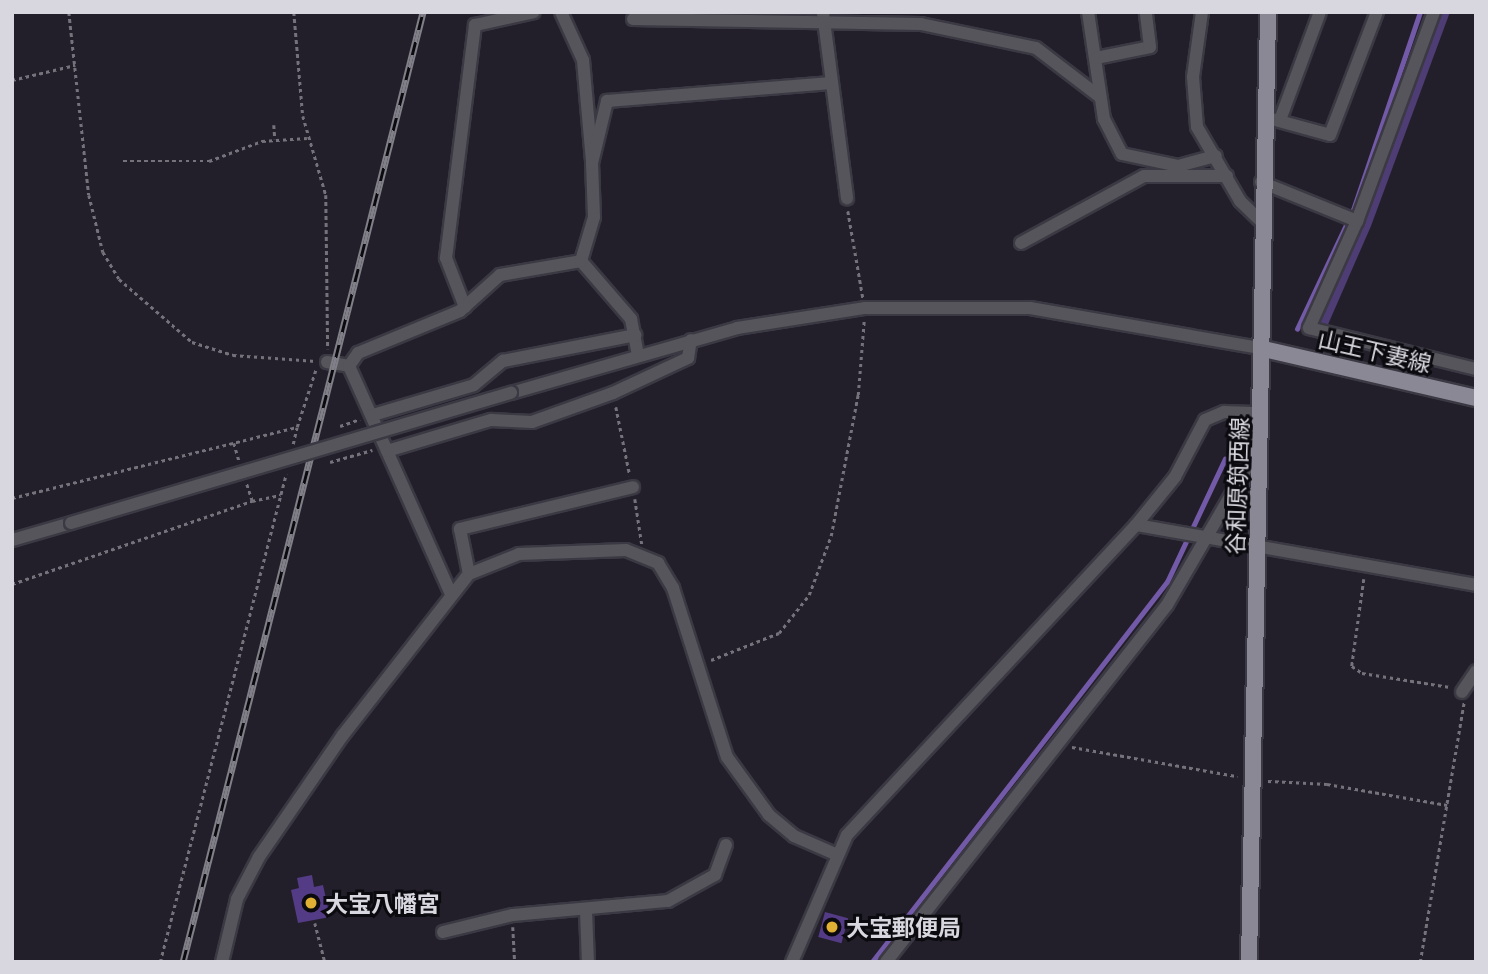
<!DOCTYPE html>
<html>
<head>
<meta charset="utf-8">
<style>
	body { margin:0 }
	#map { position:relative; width:1488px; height:974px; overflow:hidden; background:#221f2a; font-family:Lato,"Noto Sans JP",sans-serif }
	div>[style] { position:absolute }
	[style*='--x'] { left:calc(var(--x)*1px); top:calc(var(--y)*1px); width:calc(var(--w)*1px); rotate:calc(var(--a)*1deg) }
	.green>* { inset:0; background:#4e3d74 }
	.stream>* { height:4.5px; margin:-2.25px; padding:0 2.25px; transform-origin:2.25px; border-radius:2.25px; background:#735aa8 }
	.building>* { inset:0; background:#543b85; transform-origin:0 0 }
	.path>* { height:2.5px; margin-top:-1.25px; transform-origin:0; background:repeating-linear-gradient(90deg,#75727c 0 3.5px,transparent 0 7px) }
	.roads { filter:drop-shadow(2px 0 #3b3943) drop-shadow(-2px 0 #3b3943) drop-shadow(0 2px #3b3943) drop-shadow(0 -2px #3b3943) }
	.minor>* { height:12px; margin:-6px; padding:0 6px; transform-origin:6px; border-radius:6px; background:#56555b }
	.major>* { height:16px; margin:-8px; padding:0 8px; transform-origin:8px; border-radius:8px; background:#8b8895 }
	.rail>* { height:7px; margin-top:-3.5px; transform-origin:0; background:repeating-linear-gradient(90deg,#0b0a0f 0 13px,#817f88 0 26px); box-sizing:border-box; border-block:2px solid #817f88 }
	.bridges { filter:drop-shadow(2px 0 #3b3943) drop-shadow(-2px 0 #3b3943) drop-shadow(0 2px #3b3943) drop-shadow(0 -2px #3b3943) }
	.minor-bridge>* { height:12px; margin:-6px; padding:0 6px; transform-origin:6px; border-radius:6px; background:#56555b }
	.dots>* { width:19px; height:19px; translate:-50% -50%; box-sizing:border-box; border:4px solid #0b0a0f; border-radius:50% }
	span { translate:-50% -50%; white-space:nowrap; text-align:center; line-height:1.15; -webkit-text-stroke:6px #0b0a0f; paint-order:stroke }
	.street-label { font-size:23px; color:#d8d6de }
	.poi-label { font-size:23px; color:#d8d6de; font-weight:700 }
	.left { translate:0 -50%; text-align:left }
	.frame { position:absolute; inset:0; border:14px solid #d8d6de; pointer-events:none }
</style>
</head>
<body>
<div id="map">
	<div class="green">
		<i style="clip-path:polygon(1440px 12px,1450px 12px,1371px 226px,1326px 329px,1315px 323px)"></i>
	</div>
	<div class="stream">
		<i style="--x:1297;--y:329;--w:132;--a:-64.8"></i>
		<i style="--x:1353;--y:210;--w:209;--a:-71.3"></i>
		<i style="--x:872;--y:962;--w:481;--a:-52.2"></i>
		<i style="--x:1167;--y:582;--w:136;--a:-64.8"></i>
	</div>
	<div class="building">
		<i style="clip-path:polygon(312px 875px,314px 887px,323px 885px,330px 917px,298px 923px,291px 890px,299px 888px,297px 878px)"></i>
		<i style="left:825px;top:912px;width:24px;height:26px;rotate:15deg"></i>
	</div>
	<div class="path">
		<i style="--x:69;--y:12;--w:184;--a:83.8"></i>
		<i style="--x:89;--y:195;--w:59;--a:76.2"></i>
		<i style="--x:103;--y:252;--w:31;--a:59"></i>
		<i style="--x:119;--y:279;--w:96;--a:40.8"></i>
		<i style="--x:192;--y:342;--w:43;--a:17.6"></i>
		<i style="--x:233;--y:355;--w:83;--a:4.1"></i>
		<i style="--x:294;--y:12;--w:104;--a:85.1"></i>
		<i style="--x:303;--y:116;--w:82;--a:73.8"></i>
		<i style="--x:326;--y:195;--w:154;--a:89.3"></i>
		<i style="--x:12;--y:80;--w:65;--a:-13.4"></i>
		<i style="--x:274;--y:125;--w:14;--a:86"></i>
		<i style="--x:123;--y:161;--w:86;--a:0"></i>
		<i style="--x:209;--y:161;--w:57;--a:-20.7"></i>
		<i style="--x:262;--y:141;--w:45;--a:-3.8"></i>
		<i style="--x:848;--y:211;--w:88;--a:80.2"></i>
		<i style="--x:616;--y:407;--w:70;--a:78.5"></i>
		<i style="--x:340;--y:426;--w:21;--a:-19"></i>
		<i style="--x:234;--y:443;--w:18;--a:74"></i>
		<i style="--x:293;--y:444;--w:17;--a:-77"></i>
		<i style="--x:330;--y:462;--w:44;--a:-15.9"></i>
		<i style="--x:12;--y:498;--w:294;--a:-14"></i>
		<i style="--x:297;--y:427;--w:61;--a:-71.9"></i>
		<i style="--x:635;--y:499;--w:47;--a:81.3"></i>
		<i style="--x:252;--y:501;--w:29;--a:-12"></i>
		<i style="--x:1364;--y:579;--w:88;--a:97.9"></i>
		<i style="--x:1352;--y:666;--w:12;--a:35"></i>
		<i style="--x:1362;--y:673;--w:89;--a:9"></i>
		<i style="--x:12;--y:584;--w:254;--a:-19.1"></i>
		<i style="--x:252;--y:501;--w:19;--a:-108"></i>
		<i style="--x:711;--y:660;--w:73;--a:-21.7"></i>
		<i style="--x:779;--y:633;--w:48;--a:-51.7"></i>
		<i style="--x:809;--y:595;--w:63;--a:-69.6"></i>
		<i style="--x:831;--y:536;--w:144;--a:-79.2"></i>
		<i style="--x:858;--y:395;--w:74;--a:-85.4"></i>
		<i style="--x:1072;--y:747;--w:168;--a:10"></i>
		<i style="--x:1268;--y:781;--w:59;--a:2.9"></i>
		<i style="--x:1327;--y:784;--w:122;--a:9.9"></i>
		<i style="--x:315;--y:923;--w:40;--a:75.6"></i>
		<i style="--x:513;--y:927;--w:35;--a:87"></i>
		<i style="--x:160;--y:962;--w:504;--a:-75.52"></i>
		<i style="--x:1420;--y:962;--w:263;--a:-80.4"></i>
	</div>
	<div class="roads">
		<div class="minor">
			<i style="--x:561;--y:12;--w:53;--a:65.4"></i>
			<i style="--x:583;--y:60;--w:100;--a:84.9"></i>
			<i style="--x:1088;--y:12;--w:108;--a:81.5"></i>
			<i style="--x:1104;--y:119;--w:39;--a:63"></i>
			<i style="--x:1122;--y:154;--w:57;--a:12.1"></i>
			<i style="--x:1178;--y:166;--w:39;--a:-15"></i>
			<i style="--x:1202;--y:12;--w:66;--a:97.9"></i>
			<i style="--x:1193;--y:77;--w:50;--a:85.4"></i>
			<i style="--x:1197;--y:127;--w:86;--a:59.8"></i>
			<i style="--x:1240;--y:201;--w:29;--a:44"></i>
			<i style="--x:1434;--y:12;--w:223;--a:110.2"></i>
			<i style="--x:1357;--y:221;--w:117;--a:114.2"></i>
			<i style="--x:1309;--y:328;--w:172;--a:13.8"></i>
			<i style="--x:823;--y:13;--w:187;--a:82.6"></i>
			<i style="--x:633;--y:19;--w:288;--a:1"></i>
			<i style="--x:921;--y:24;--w:117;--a:11.8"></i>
			<i style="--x:1036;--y:48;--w:81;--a:37.4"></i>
			<i style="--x:1096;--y:58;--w:55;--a:-11.5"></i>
			<i style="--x:1150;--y:47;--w:35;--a:-97"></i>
			<i style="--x:1268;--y:118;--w:64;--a:15.3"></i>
			<i style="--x:1330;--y:135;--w:132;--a:-69.1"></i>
			<i style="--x:1280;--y:120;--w:115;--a:-69.7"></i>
			<i style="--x:1261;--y:182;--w:104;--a:22.1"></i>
			<i style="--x:1021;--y:243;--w:140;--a:-28.6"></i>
			<i style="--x:1144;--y:176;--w:83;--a:0"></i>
			<i style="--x:581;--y:261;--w:77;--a:49.2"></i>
			<i style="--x:631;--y:319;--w:37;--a:79"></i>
			<i style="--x:465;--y:307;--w:53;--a:-111.2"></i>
			<i style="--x:446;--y:258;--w:235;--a:-82.9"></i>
			<i style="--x:475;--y:25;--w:60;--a:-12.4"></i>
			<i style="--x:327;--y:362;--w:22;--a:10"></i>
			<i style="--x:349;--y:366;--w:16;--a:-55"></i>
			<i style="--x:358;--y:353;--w:110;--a:-22.4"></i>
			<i style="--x:460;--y:311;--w:54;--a:-42"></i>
			<i style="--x:500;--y:275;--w:82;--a:-9.8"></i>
			<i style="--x:581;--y:261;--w:46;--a:-73.5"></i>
			<i style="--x:594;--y:217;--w:54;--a:-92.1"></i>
			<i style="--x:592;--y:163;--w:64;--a:-76.4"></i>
			<i style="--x:607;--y:101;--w:225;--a:-4.6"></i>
			<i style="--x:349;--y:366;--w:250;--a:65.9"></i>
			<i style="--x:511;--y:393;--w:235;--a:-16"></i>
			<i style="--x:737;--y:328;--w:130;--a:-8.9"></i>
			<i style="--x:865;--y:308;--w:165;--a:0"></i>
			<i style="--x:1030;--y:308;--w:238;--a:9.9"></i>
			<i style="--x:373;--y:415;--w:105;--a:-16.5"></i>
			<i style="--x:474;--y:385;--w:38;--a:-40"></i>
			<i style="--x:503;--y:361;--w:135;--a:-11.1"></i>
			<i style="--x:387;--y:451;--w:109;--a:-16.6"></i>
			<i style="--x:491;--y:420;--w:41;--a:2.8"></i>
			<i style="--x:532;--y:422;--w:86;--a:-19.7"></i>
			<i style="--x:613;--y:393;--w:83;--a:-25"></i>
			<i style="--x:688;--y:358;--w:18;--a:-81"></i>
			<i style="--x:1136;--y:525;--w:345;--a:10"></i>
			<i style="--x:12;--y:540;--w:61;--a:-16.1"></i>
			<i style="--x:469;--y:574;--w:46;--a:-101.3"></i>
			<i style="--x:460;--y:529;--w:178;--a:-13.6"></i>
			<i style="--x:1462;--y:692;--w:25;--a:-56"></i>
			<i style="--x:586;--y:911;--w:51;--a:87.8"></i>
			<i style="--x:443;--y:932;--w:72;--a:-13.7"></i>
			<i style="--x:513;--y:915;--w:156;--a:-5.2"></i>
			<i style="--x:668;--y:901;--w:54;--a:-29"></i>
			<i style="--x:715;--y:875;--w:32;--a:-70"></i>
			<i style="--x:222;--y:962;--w:65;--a:-76.6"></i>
			<i style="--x:237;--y:899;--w:47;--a:-62.4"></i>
			<i style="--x:259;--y:857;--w:148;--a:-55.5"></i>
			<i style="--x:343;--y:735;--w:204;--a:-52"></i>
			<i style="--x:469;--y:574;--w:54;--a:-21.8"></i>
			<i style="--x:519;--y:554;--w:107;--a:-2.1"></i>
			<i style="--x:626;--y:550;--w:35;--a:22"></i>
			<i style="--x:658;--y:563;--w:29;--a:59"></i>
			<i style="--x:673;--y:588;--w:177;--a:72.3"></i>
			<i style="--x:727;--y:757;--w:72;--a:54.1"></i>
			<i style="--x:769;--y:815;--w:33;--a:40"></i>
			<i style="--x:794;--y:836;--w:45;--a:23.7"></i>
			<i style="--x:792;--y:962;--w:138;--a:-66.6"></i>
			<i style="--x:847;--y:835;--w:424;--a:-47"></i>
			<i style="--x:1136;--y:525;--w:62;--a:-50.9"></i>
			<i style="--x:1175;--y:477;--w:64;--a:-62.2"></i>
			<i style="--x:1205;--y:420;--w:21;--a:-23"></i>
			<i style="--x:1224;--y:412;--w:37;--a:2"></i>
			<i style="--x:886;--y:962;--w:454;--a:-51.8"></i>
			<i style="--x:1167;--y:605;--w:183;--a:-59.8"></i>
		</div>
		<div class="major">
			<i style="--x:1264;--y:349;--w:218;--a:13"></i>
			<i style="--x:1249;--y:962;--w:950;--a:-88.85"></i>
		</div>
	</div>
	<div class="rail">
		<i style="--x:183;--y:962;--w:980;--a:-75.82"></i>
	</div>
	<div class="bridges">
		<div class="minor-bridge">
			<i style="--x:71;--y:523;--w:459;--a:-16.5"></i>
		</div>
	</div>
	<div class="dots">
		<i style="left:311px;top:903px;background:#dfb034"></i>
		<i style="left:832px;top:927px;background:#dfb034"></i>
	</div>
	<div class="street-label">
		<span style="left:1375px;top:351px;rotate:13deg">山王下妻線</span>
		<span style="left:1237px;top:486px;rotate:-88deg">谷和原筑西線</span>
	</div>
	<div class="poi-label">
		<span class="left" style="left:325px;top:903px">大宝八幡宮</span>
		<span class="left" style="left:846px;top:927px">大宝郵便局</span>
	</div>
	<div class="frame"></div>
</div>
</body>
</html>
